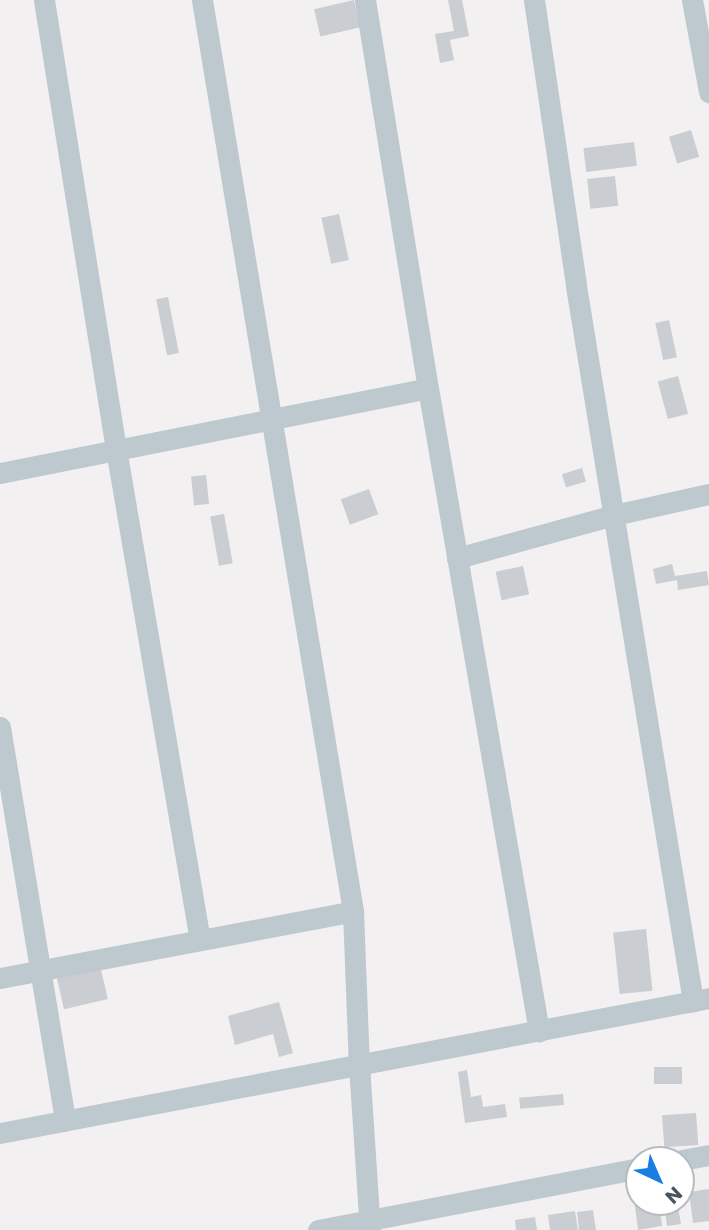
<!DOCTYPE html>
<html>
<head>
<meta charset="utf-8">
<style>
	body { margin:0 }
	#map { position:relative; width:709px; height:1230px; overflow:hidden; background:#f2f0f0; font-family:Poppins,sans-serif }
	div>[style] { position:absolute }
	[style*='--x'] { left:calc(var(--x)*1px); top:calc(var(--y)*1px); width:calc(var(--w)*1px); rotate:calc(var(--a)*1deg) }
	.building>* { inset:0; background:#cacdd2; transform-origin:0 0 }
	.street>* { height:21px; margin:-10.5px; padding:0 10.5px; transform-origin:10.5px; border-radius:10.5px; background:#bec8cf }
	span { translate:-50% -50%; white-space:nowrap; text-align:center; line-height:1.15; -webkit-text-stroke:7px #fff; paint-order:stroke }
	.north { position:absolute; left:625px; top:1146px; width:70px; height:70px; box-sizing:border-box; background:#fff; border:2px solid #b6bbbe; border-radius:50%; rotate:136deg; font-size:19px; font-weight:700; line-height:28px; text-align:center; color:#48545d }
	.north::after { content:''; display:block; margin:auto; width:24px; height:32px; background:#197ee3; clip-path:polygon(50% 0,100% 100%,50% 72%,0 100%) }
</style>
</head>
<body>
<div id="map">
	<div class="building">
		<i style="left:354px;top:0;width:28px;height:41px;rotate:77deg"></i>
		<i style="clip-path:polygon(448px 0,462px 0,469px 36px,450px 40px,454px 60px,440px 63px,435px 34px,454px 31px)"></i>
		<i style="left:691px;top:130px;width:28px;height:23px;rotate:73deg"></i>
		<i style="left:634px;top:142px;width:24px;height:51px;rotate:83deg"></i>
		<i style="left:615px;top:176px;width:30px;height:28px;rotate:84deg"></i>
		<i style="left:339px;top:214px;width:47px;height:18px;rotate:78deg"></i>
		<i style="left:168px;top:297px;width:57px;height:12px;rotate:79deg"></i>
		<i style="left:669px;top:320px;width:38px;height:14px;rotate:78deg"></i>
		<i style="left:678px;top:376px;width:39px;height:21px;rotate:75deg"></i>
		<i style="left:582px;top:468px;width:14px;height:21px;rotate:73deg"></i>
		<i style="left:206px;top:475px;width:29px;height:15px;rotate:84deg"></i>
		<i style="left:369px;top:489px;width:27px;height:30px;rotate:70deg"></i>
		<i style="left:224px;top:514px;width:50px;height:14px;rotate:80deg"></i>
		<i style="clip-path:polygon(672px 564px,675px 576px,707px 571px,709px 585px,678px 590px,677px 580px,656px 584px,653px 569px)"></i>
		<i style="left:523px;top:566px;width:29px;height:28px;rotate:78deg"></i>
		<i style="left:646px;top:929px;width:62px;height:33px;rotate:84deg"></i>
		<i style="left:100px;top:965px;width:35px;height:45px;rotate:77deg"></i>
		<i style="clip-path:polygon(279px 1002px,293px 1053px,279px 1057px,273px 1034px,235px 1045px,228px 1016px)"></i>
		<i style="left:682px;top:1067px;width:17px;height:28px;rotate:90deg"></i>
		<i style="clip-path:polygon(467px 1070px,471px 1097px,481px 1095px,483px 1107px,505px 1104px,507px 1117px,465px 1123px,458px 1072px)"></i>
		<i style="left:563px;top:1094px;width:11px;height:44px;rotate:85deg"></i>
		<i style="left:696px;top:1113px;width:32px;height:34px;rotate:86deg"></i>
		<i style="clip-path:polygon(709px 1189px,709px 1221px,693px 1223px,689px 1192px)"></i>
		<i style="clip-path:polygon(639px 1198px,639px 1202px,659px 1202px,662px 1226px,638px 1230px,634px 1199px)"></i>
		<i style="clip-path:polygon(664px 1202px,677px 1202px,681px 1224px,667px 1226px)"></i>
		<i style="clip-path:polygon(593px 1210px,596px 1230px,579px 1230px,577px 1212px)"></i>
		<i style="clip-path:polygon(575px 1211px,578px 1230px,550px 1230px,548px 1215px)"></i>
		<i style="clip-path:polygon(535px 1217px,537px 1230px,516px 1230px,515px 1220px)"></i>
	</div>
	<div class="street">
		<i style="--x:44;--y:0;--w:455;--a:80.9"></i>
		<i style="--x:116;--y:449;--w:498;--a:80.3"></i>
		<i style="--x:202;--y:0;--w:923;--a:80.59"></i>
		<i style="--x:353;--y:911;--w:154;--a:87.8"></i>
		<i style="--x:359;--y:1065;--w:165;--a:86.2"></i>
		<i style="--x:365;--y:0;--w:393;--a:80.8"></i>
		<i style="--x:428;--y:388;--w:653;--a:80.21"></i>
		<i style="--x:534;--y:0;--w:289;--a:81.6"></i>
		<i style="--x:576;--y:286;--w:725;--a:80.71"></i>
		<i style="--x:692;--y:0;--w:94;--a:79.5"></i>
		<i style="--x:0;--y:473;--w:436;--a:-11.2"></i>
		<i style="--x:457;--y:558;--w:163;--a:-15.3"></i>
		<i style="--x:614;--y:515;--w:97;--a:-12.5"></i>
		<i style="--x:0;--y:727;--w:399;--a:80.6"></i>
		<i style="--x:0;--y:978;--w:359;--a:-10.7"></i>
		<i style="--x:0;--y:1133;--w:722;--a:-10.78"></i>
		<i style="--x:681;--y:1160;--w:28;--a:-10"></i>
		<i style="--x:318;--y:1230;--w:327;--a:-10.9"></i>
	</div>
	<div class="north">N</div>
</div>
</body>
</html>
